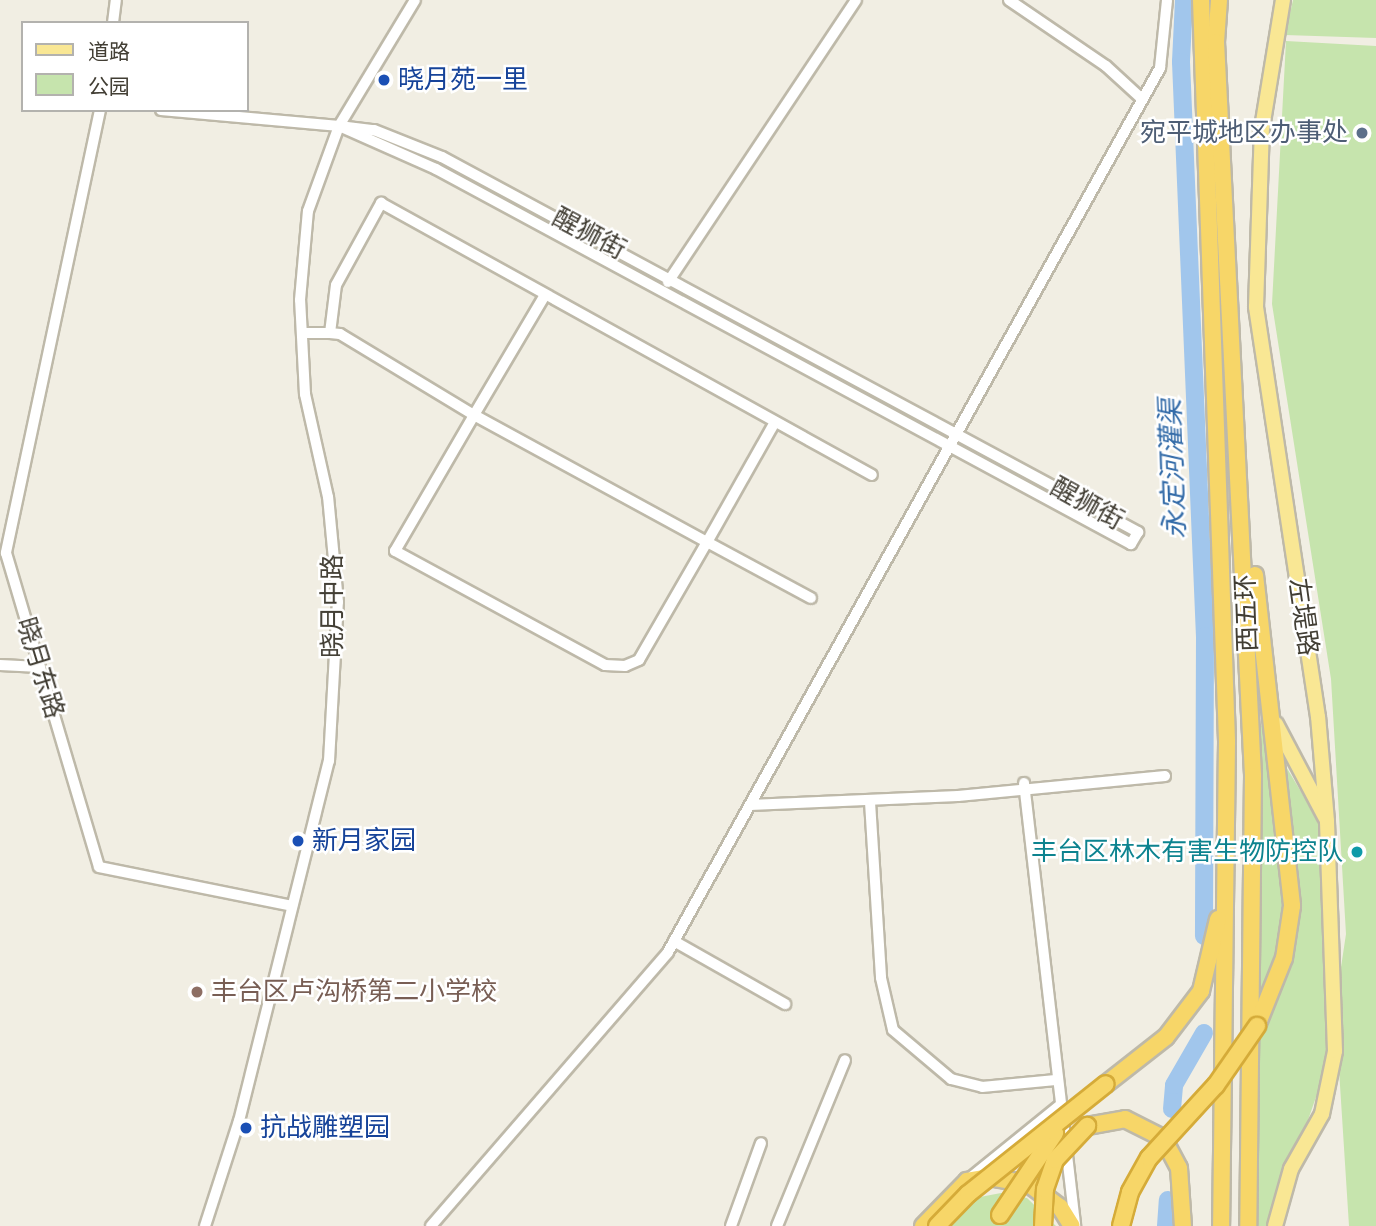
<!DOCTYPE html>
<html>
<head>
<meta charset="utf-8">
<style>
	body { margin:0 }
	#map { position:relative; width:1376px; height:1226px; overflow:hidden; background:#f1eee3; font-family:Cabin,"Noto Sans SC",sans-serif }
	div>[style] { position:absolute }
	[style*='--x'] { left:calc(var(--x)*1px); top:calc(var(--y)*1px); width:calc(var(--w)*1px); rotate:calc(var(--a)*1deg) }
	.green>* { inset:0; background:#c6e4ad }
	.river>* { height:18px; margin:-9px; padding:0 9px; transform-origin:9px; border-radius:9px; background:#a1c6ec }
	.roads { filter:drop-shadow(2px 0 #beb9a9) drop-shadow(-2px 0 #beb9a9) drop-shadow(0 2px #beb9a9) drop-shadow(0 -2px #beb9a9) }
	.minor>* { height:10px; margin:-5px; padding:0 5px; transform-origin:5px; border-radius:5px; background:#fff }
	.major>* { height:14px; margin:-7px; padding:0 7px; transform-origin:7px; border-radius:7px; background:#f9e794 }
	.highway>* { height:16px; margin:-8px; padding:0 8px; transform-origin:8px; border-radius:8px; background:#f7d668 }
	.bridges { filter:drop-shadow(2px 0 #d5ab39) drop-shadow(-2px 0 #d5ab39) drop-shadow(0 2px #d5ab39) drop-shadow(0 -2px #d5ab39) }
	.highway-bridge>* { height:16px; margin:-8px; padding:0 8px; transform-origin:8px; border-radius:8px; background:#f7d668 }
	.dots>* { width:19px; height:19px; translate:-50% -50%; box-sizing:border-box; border:4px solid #fff; border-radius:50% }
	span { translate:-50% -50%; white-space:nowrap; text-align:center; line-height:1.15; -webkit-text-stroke:5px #fff; paint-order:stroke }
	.transit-label { font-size:26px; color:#164399 }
	.left { translate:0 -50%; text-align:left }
	.service-label { font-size:26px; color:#4e5e75 }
	.right { translate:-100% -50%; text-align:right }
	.street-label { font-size:26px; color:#423e34 }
	.culture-label { font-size:26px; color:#0d838f }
	.education-label { font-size:26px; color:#785e54 }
	.water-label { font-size:28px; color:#336ba8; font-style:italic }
	.legend { position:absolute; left:21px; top:21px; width:228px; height:91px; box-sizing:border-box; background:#fff; border:2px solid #b3b2ae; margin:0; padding:9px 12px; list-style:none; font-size:21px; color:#423e34 }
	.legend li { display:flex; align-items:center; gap:14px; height:35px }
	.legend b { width:35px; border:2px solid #b3b2ae }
</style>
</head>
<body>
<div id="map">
	<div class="green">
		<i style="clip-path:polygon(1293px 0,1376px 0,1376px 38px,1285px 35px)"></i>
		<i style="clip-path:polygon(1286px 41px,1376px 46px,1376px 1226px,1349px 1226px,1335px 1007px,1346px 934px,1331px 679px,1272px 304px)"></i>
		<i style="clip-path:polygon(1260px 723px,1322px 827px,1330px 1057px,1271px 1226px,1256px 1226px)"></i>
		<i style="clip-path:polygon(1001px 1193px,1027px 1198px,1056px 1226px,949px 1226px,980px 1197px)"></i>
	</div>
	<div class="river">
		<i style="--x:1184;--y:0;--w:62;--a:92.8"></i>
		<i style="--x:1181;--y:62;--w:575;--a:87.61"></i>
		<i style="--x:1205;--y:636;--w:300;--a:90.2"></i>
		<i style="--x:1172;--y:1109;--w:24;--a:-85"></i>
		<i style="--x:1174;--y:1085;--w:60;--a:-60"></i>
		<i style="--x:1166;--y:1226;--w:26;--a:-86"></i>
	</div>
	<div class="roads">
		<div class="minor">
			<i style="--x:1009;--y:0;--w:117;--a:34.2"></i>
			<i style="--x:1106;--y:66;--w:49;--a:42.5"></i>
			<i style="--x:113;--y:23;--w:23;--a:-83"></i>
			<i style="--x:100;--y:110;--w:453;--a:102"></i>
			<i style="--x:6;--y:553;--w:327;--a:73.5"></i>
			<i style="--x:99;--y:867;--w:197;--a:11.4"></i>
			<i style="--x:161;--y:110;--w:179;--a:5.1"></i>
			<i style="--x:339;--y:126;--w:35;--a:7"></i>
			<i style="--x:374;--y:130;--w:73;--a:21.7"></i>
			<i style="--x:442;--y:157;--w:791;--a:28.32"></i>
			<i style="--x:1138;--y:532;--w:14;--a:120"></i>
			<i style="--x:1131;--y:544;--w:790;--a:-151.65"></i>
			<i style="--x:436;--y:169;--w:106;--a:-156.1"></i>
			<i style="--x:668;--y:282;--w:339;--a:-56.3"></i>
			<i style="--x:302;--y:333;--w:28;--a:0"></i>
			<i style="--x:330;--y:333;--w:48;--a:-82.9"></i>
			<i style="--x:336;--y:285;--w:94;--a:-61.2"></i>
			<i style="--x:381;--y:203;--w:561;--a:28.99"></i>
			<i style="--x:330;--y:333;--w:10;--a:6"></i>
			<i style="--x:340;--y:334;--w:157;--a:31.2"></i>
			<i style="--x:474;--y:415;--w:139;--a:-59.4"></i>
			<i style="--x:775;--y:422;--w:138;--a:119.5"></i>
			<i style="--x:707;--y:542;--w:136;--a:120"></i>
			<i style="--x:639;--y:660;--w:15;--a:157"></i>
			<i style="--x:625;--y:666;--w:20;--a:-177"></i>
			<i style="--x:605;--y:665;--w:239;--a:-151.5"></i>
			<i style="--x:395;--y:551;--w:157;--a:-59.8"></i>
			<i style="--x:474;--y:415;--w:265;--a:28.6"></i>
			<i style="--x:707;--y:542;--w:118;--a:28.3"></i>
			<i style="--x:0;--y:665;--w:40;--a:2.9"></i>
			<i style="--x:1024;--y:783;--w:446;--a:83.4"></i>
			<i style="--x:870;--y:802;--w:176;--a:86.4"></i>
			<i style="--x:881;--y:978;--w:53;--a:77"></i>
			<i style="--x:893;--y:1030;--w:76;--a:40.2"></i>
			<i style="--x:951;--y:1079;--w:32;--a:14"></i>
			<i style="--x:982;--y:1087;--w:74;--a:-5.4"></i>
			<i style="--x:750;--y:805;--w:208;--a:-2.5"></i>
			<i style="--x:958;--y:796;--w:208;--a:-5.5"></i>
			<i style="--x:674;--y:941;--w:128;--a:29.6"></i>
			<i style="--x:969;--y:1179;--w:116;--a:-39"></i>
			<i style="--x:205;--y:1226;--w:110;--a:-72.1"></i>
			<i style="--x:239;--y:1121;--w:371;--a:-76"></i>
			<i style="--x:329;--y:761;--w:159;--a:-86.8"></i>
			<i style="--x:338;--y:602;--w:105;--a:-95.4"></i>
			<i style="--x:328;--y:497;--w:106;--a:-102.6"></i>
			<i style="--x:305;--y:394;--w:94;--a:-93"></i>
			<i style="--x:300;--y:300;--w:89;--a:-84.9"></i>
			<i style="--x:308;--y:211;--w:90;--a:-70"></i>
			<i style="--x:339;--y:126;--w:147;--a:-58.9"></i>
			<i style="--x:431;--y:1226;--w:362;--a:-49.1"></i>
			<i style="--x:668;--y:952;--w:1012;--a:-60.9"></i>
			<i style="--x:1160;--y:68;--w:68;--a:-84.1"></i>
			<i style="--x:731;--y:1226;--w:88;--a:-70.1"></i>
			<i style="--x:777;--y:1226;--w:179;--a:-67.7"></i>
		</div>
		<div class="major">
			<i style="--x:1276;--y:724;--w:105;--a:62.2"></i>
			<i style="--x:1275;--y:1226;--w:59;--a:-74.3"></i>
			<i style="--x:1291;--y:1169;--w:63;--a:-60.6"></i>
			<i style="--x:1322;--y:1114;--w:64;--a:-78.3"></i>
			<i style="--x:1335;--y:1051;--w:230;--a:-92"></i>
			<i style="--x:1327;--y:821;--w:104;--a:-94.9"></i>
			<i style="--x:1318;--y:717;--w:415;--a:-98.6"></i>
			<i style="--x:1256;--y:307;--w:179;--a:-88.1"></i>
			<i style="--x:1262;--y:128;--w:130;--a:-80.7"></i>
		</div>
		<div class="highway">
			<i style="--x:1201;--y:0;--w:742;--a:87.99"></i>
			<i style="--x:1227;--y:742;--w:484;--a:90.7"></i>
			<i style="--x:1219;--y:0;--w:42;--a:94.1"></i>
			<i style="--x:1216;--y:42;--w:735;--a:87.11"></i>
			<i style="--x:1253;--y:776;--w:450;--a:90.6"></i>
			<i style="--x:1255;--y:575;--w:333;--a:83.6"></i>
			<i style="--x:1292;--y:906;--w:53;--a:98.7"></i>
			<i style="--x:1284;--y:958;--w:73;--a:111.7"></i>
			<i style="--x:1106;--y:1084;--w:76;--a:-38.1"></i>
			<i style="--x:1166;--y:1037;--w:58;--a:-52.7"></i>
			<i style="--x:1201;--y:991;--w:74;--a:-76.7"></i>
			<i style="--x:1087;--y:1126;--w:39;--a:-10"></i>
			<i style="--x:1125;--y:1119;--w:42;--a:26.6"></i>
			<i style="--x:1163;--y:1138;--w:34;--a:62"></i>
			<i style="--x:1179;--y:1168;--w:58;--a:86.1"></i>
			<i style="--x:923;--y:1226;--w:63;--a:-45.6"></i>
			<i style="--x:967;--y:1181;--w:22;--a:-10"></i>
			<i style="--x:989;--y:1177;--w:41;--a:9.9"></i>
			<i style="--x:1029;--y:1184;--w:39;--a:37"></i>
			<i style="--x:1060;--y:1207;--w:22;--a:58"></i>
		</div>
	</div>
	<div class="bridges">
		<div class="highway-bridge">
			<i style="--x:1000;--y:1215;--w:99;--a:-56.1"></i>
			<i style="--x:937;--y:1226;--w:45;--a:-45.9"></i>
			<i style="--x:968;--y:1194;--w:176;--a:-38.6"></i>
			<i style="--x:1043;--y:1226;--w:37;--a:-87"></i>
			<i style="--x:1045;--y:1189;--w:31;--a:-71"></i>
			<i style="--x:1055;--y:1160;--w:47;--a:-46.7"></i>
			<i style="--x:1121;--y:1226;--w:35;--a:-75"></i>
			<i style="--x:1130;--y:1192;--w:39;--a:-61"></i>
			<i style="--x:1149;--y:1158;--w:99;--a:-47.5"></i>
			<i style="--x:1216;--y:1085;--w:72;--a:-55.2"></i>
		</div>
	</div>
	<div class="dots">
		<i style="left:384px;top:80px;background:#1a4fb4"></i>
		<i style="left:1362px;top:133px;background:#5c6f8a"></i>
		<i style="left:298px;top:841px;background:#1a4fb4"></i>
		<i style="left:1357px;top:852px;background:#0f9aa8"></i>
		<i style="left:197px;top:992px;background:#8d6e63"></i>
		<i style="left:246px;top:1128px;background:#1a4fb4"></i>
	</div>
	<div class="transit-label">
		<span class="left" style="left:398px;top:80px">晓月苑一里</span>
		<span class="left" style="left:312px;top:841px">新月家园</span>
		<span class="left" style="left:260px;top:1128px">抗战雕塑园</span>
	</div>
	<div class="service-label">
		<span class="right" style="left:1348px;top:133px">宛平城地区办事处</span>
	</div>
	<div class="street-label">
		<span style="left:589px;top:234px;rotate:28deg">醒狮街</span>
		<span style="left:1087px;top:504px;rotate:29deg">醒狮街</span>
		<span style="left:333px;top:606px;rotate:-90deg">晓月中路</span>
		<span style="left:1247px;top:613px;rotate:-92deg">西五环</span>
		<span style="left:1303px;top:617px;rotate:82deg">左堤路</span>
		<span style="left:40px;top:668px;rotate:73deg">晓月东路</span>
	</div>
	<div class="culture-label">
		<span class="right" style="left:1343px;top:852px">丰台区林木有害生物防控队</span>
	</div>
	<div class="education-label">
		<span class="left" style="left:211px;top:992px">丰台区卢沟桥第二小学校</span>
	</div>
	<div class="water-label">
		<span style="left:1172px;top:469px;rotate:-92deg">永定河灌渠</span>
	</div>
	<ul class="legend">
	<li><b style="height:9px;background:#f9e794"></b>道路</li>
	<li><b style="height:19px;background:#c6e4ad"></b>公园</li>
	</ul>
</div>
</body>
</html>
